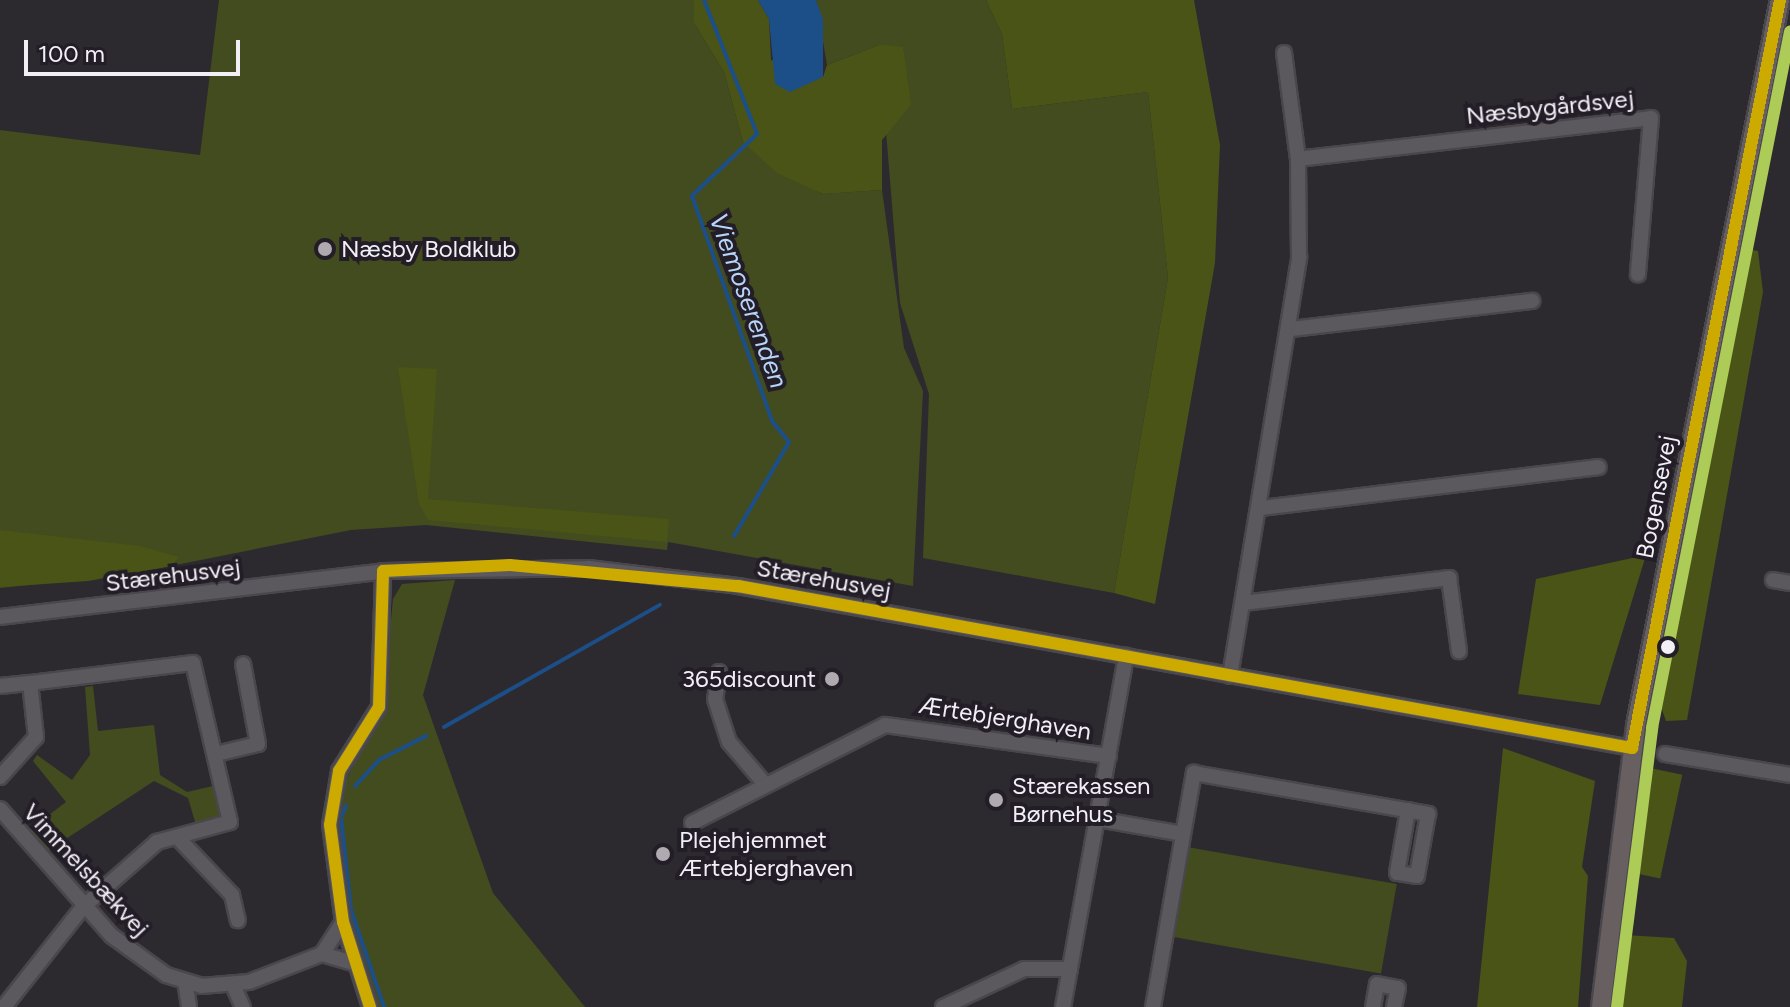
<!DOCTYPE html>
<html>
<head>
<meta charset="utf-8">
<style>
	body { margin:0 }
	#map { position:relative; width:1790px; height:1007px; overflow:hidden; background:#2d2a2f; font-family:Figtree,sans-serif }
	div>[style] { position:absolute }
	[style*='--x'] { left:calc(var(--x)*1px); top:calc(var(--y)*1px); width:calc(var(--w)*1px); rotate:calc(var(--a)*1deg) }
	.green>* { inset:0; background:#434c1e; transform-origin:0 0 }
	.forest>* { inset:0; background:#495416; transform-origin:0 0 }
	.water>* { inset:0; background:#1c4e88 }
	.stream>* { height:4px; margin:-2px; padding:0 2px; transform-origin:2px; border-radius:2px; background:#1c4e88 }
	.roads { filter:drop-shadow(2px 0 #4a474c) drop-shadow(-2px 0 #4a474c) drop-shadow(0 2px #4a474c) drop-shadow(0 -2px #4a474c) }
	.minor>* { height:14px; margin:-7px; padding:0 7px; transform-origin:7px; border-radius:7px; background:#5b595e }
	.major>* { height:18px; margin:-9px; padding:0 9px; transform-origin:9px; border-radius:9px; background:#685f61 }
	.bus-1>* { height:12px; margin:-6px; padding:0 6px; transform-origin:6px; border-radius:6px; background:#ca0 }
	.bus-2>* { height:12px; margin:-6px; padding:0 6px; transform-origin:6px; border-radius:6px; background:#adcb57 }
	.dots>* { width:22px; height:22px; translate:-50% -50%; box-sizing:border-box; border:4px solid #231d28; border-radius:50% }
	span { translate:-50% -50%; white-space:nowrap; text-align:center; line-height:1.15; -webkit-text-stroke:8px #231d28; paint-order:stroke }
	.street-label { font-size:24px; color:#f3eff6 }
	.poi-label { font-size:24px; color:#f3eff6 }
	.left { translate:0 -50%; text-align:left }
	.right { translate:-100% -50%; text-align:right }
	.water-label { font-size:26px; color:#b7d4f9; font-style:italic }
	.scale { position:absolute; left:24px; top:40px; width:216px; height:36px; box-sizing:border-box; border:4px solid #f3eff6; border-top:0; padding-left:10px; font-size:24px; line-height:28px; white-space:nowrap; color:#f3eff6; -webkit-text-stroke:6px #231d28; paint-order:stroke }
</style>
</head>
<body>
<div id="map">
	<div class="green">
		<i style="clip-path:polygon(219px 0,694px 0,694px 23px,724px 72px,743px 142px,822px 194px,882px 190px,904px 348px,923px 391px,913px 586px,668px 542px,667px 550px,426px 525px,351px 530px,120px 576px,0 588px,0 130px,200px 155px)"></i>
		<i style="clip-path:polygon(816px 0,986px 0,1002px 34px,1012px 109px,1148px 92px,1168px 278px,1114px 593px,923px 558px,929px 394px,900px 303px,879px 45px,827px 65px)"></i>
		<i style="clip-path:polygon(455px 580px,423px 695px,493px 893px,585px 1007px,378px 1007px,346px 914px,336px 848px,339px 792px,382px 714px,393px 599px,402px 584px)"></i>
		<i style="clip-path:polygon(93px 686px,98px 731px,154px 725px,160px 775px,187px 792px,213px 786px,220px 814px,214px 822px,196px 825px,188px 798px,154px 781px,46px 852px,28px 831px,66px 802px,33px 761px,37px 755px,72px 780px,90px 755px,85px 687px)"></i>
		<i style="left:1187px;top:847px;width:213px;height:91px;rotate:10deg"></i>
	</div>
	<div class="forest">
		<i style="clip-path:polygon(694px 0,758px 0,769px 19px,771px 60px,823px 77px,827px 65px,879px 45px,903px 47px,911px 105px,882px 140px,882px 190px,823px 194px,777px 173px,743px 142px,724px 72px,694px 23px)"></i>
		<i style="clip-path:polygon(986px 0,1194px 0,1220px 145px,1215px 263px,1155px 604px,1114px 593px,1168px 278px,1148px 92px,1012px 109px,1002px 34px)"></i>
		<i style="clip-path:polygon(1747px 249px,1758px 251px,1763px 292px,1687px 720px,1666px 721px,1661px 707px,1676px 622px)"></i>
		<i style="clip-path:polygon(398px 367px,437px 369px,428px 499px,669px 519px,667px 542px,428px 520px,419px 504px)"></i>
		<i style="clip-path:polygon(0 530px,140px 546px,179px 557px,171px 566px,88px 581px,0 587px)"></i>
		<i style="clip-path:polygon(1646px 555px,1600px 705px,1518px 694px,1536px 579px)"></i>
		<i style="clip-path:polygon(1503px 748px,1595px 781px,1582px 867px,1588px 876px,1578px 1007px,1477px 1007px)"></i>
		<i style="left:1650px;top:768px;width:33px;height:106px;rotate:12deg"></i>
		<i style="clip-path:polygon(1625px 935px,1674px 938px,1687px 961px,1682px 1007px,1618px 1007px)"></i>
	</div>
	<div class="water">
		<i style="clip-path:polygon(758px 0,816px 0,823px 20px,823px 77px,790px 92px,775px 84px,769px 19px)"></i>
	</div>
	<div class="stream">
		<i style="--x:704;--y:0;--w:144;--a:68.4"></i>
		<i style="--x:757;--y:134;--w:90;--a:136.4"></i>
		<i style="--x:692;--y:196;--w:239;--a:70.4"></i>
		<i style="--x:772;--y:421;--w:27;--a:51"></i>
		<i style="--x:789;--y:442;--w:109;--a:120.3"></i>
		<i style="--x:444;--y:727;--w:248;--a:-29.5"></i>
		<i style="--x:355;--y:786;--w:35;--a:-47"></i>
		<i style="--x:379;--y:760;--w:53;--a:-27.1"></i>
		<i style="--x:346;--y:806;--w:13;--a:113"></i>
		<i style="--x:341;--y:818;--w:93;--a:83.8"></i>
		<i style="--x:351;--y:910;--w:102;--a:71.2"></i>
	</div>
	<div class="roads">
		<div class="minor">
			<i style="--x:1298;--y:159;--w:355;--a:-6.6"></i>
			<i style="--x:1651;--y:118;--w:157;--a:94.8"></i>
			<i style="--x:1292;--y:329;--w:242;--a:-6.7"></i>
			<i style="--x:1261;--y:508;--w:340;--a:-6.9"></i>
			<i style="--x:1773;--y:580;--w:17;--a:10"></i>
			<i style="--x:1243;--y:603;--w:208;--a:-6.9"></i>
			<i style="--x:1449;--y:578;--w:74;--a:82.2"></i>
			<i style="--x:0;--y:617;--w:386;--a:-6.8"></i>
			<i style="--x:383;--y:571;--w:205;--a:-0.8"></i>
			<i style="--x:588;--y:568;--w:151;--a:6.8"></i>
			<i style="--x:738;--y:586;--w:909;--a:10.27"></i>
			<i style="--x:719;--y:672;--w:27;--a:98"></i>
			<i style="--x:715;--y:699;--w:45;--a:72"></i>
			<i style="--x:729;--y:742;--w:54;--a:49.5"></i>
			<i style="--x:1230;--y:676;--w:425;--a:-80.6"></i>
			<i style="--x:1299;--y:257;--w:98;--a:-90.6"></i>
			<i style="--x:1298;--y:159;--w:107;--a:-97.5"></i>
			<i style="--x:0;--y:686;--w:30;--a:-6"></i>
			<i style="--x:216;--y:754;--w:43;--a:-13.4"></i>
			<i style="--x:258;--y:744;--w:81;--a:-100.6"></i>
			<i style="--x:1665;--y:754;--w:127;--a:9.5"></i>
			<i style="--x:0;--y:777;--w:54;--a:-48"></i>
			<i style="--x:36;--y:737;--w:54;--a:-96.3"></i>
			<i style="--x:30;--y:683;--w:164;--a:-7"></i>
			<i style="--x:193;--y:663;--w:163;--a:76.9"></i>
			<i style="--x:230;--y:822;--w:76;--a:164.7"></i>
			<i style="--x:157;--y:842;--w:98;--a:138.7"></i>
			<i style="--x:83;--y:907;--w:127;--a:128.3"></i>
			<i style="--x:0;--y:809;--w:169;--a:48.6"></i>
			<i style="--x:112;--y:936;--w:67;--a:35.8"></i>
			<i style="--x:166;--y:975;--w:37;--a:17"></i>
			<i style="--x:201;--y:986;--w:48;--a:-4.8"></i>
			<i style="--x:249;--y:982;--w:78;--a:-21"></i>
			<i style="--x:322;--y:954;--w:38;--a:-57"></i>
			<i style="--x:1098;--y:819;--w:86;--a:10"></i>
			<i style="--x:692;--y:823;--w:216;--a:-26.9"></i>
			<i style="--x:885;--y:725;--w:226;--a:7.9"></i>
			<i style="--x:177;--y:837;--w:80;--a:46.5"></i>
			<i style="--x:232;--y:895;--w:26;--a:77"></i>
			<i style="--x:322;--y:954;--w:36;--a:16"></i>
			<i style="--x:185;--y:981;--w:26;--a:81"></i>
			<i style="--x:233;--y:985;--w:24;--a:66"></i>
			<i style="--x:370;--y:1007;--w:89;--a:-107.6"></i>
			<i style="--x:343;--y:922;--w:98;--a:-97.6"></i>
			<i style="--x:330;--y:825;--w:55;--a:-80.5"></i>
			<i style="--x:339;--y:771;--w:75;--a:-58"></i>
			<i style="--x:379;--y:707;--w:136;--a:-88.3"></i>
			<i style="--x:943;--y:1007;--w:89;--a:-25.1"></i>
			<i style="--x:1024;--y:969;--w:46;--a:0"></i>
			<i style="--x:1063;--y:1007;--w:357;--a:-79.8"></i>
			<i style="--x:1153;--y:1007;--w:238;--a:-80.1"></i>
			<i style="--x:1194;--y:773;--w:238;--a:9.9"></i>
			<i style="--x:1428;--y:814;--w:63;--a:100.1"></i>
			<i style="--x:1417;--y:876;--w:20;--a:-171"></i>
			<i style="--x:1397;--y:873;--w:64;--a:-80.1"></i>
			<i style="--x:1373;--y:1007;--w:23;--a:-80"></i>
			<i style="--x:1377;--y:984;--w:21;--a:11"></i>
			<i style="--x:1398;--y:988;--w:19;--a:102"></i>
		</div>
		<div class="major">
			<i style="--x:1601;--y:1007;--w:284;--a:-82.9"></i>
			<i style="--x:1636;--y:725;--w:739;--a:-78.77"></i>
		</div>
	</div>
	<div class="bus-1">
		<i style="--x:370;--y:1007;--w:89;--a:-107.6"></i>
		<i style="--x:343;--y:922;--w:98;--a:-97.6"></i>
		<i style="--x:330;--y:825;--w:55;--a:-80.5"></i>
		<i style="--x:339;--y:771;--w:75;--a:-58"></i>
		<i style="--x:379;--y:707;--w:136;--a:-88.3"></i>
		<i style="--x:383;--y:571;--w:127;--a:-2.7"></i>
		<i style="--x:510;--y:565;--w:229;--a:5.3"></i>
		<i style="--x:738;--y:586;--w:909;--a:10.27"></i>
		<i style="--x:1632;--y:748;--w:763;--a:-78.81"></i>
	</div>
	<div class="bus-2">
		<i style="--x:1617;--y:1007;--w:281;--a:-82.8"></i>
		<i style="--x:1652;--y:728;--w:710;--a:-78.79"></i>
	</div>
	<div class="dots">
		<i style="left:325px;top:249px;background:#aeaab0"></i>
		<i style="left:1668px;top:647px;background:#f3eff6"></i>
		<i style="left:832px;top:679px;background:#aeaab0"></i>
		<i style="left:996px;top:800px;background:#aeaab0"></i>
		<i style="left:663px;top:854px;background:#aeaab0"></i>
	</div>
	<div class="street-label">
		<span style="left:1550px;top:107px;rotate:-6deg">Næsbygårdsvej</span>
		<span style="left:1656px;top:497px;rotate:-79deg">Bogensevej</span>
		<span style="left:173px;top:575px;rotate:-7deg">Stærehusvej</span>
		<span style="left:824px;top:579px;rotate:10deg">Stærehusvej</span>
		<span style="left:1005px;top:718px;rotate:9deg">Ærtebjerghaven</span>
		<span style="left:86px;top:870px;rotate:47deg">Vimmelsbækvej</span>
	</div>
	<div class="poi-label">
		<span class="left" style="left:341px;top:249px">Næsby Boldklub</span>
		<span class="right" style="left:816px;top:679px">365discount</span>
		<span class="left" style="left:1012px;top:800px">Stærekassen<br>Børnehus</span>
		<span class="left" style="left:679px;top:854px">Plejehjemmet<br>Ærtebjerghaven</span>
	</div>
	<div class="water-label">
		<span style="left:748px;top:301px;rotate:70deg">Viemoserenden</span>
	</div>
	<div class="scale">100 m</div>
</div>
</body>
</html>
